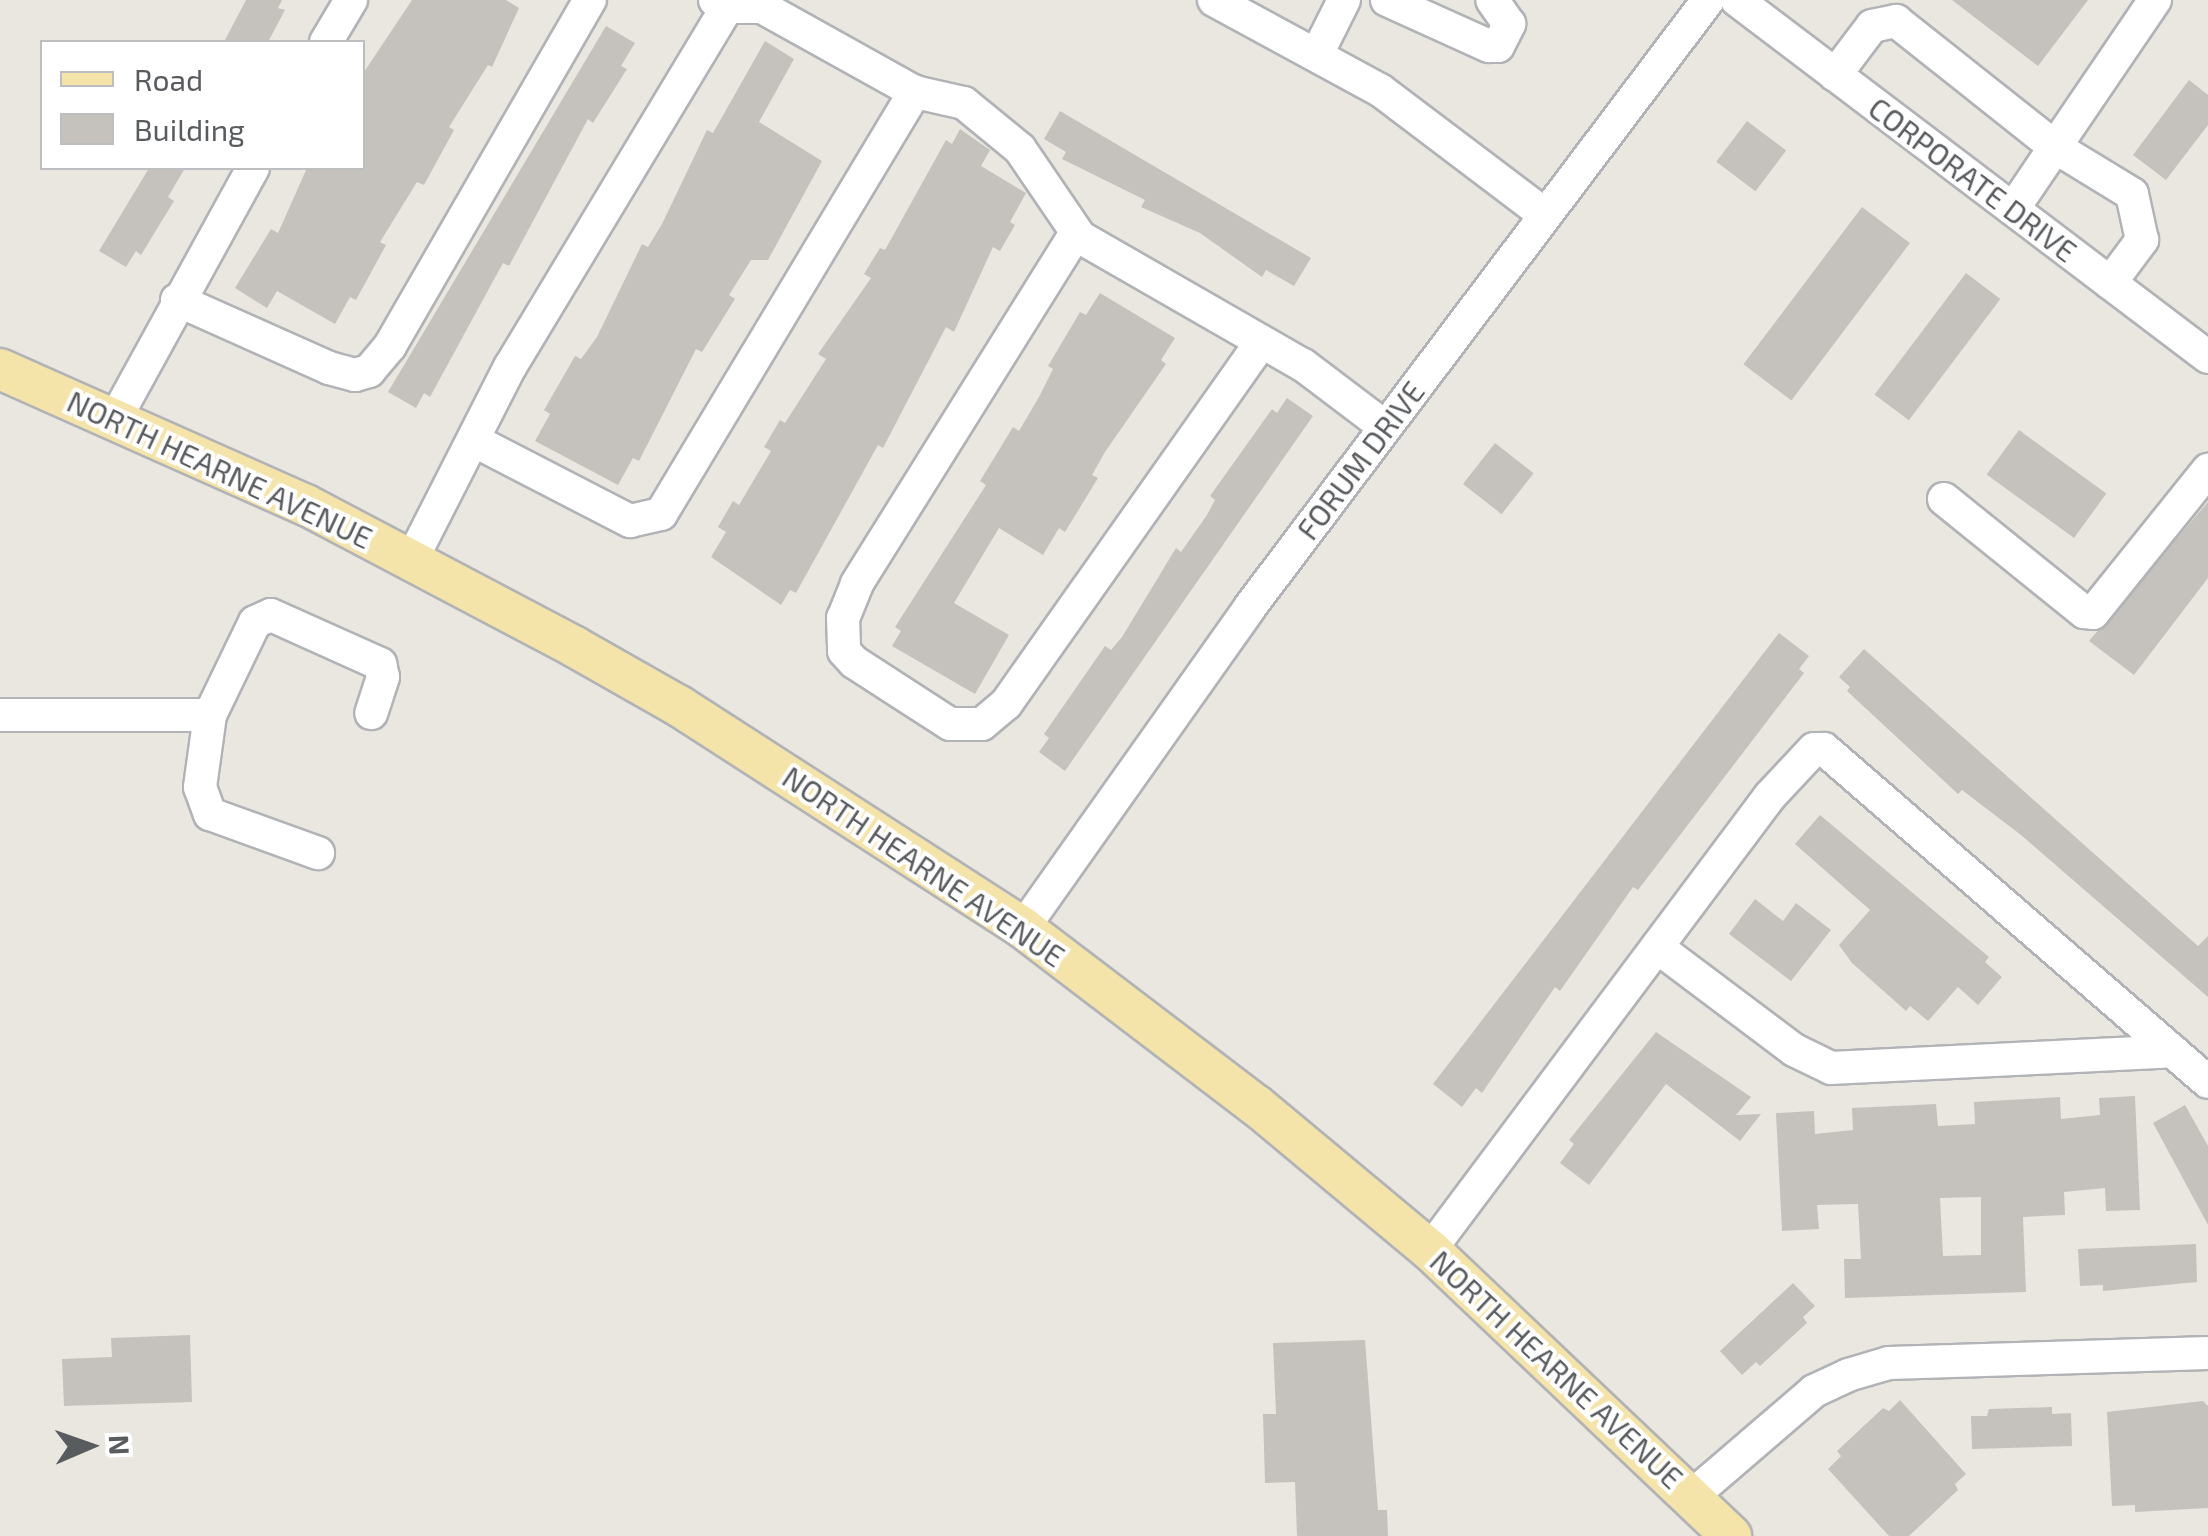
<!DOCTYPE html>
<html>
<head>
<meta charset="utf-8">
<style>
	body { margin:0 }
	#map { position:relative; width:2208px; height:1536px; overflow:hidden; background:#eae7e0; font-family:"Exo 2",sans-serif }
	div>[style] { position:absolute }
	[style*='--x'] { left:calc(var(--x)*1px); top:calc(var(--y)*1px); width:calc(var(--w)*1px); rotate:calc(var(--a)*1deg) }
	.building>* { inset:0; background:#c5c2bd; transform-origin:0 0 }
	.roads { filter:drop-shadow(2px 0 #b1b3b6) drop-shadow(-2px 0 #b1b3b6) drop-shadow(0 2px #b1b3b6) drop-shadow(0 -2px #b1b3b6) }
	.minor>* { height:32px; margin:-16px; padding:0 16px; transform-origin:16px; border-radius:16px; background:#fff }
	.major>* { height:40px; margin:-20px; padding:0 20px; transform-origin:20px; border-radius:20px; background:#f5e4aa }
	span { translate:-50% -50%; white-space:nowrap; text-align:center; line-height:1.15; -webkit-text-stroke:8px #fff; paint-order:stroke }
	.street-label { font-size:30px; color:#595c5f }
	.legend { position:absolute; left:40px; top:40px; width:325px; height:130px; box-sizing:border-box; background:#fff; border:2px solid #bdbebf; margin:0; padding:12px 18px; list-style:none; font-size:30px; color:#595c5f }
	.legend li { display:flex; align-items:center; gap:20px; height:50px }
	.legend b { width:50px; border:2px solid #bdbebf }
	.north { position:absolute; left:40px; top:1396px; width:100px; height:100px; -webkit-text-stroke:8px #fff; paint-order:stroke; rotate:88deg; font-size:28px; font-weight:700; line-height:40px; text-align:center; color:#595c5f }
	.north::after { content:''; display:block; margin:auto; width:35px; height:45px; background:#595c5f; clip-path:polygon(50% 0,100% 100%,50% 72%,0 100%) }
</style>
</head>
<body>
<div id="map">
	<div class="building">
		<i style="clip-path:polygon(246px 0,282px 0,278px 8px,285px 10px,268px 42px,224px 42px)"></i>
		<i style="clip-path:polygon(412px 0,506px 0,519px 8px,492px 67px,488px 65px,449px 127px,454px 130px,424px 185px,417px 182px,380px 242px,386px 245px,356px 300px,350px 297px,335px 324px,277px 291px,267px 308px,235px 288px,271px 229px,278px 233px,307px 168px,362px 168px,362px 75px)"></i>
		<i style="clip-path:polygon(1952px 0,2088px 0,2038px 66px)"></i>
		<i style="clip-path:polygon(606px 26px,635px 43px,621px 66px,627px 69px,593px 123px,588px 119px,509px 266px,503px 263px,430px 397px,424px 393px,416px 408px,388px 392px)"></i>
		<i style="clip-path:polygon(765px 41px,794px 59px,759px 122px,822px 161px,768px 260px,751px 260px,729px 295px,735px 299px,702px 352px,696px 349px,639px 461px,633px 458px,618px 485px,535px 441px,550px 414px,544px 410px,575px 356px,581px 359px,597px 337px,642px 244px,648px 247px,662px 224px,707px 130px,713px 133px)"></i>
		<i style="clip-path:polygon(2189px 80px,2208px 95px,2208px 125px,2166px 180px,2133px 155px)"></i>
		<i style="clip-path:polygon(1060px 111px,1311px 258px,1294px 286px,1266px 270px,1262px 277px,1200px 233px,1141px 207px,1145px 200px,1062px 159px,1066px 152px,1044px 139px)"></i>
		<i style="left:1747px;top:121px;width:49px;height:51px;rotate:37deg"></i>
		<i style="clip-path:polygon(960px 129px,990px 150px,981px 166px,1026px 193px,1010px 222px,1015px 225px,1000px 251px,993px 247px,954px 332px,946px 327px,883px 448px,878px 445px,796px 593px,790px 590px,781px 605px,711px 557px,726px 532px,718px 527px,733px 501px,739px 505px,771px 451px,764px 447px,780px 420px,785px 423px,826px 359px,818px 354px,871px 278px,864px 274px,880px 248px,885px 250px,946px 140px,952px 144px)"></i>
		<i style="clip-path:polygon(149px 168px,185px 168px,168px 197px,174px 201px,141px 255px,136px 251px,126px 267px,99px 251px)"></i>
		<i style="left:1862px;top:207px;width:60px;height:197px;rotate:37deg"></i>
		<i style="left:1966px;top:273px;width:43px;height:152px;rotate:37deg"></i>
		<i style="clip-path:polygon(1100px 293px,1175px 338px,1161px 360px,1166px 364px,1105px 452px,1092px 475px,1098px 478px,1065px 532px,1059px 528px,1043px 555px,999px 528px,954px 603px,1009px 635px,975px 694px,892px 646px,901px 631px,895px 627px,986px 485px,980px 481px,1013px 427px,1019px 431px,1039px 397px,1053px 369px,1048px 366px,1080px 312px,1086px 315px)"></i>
		<i style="clip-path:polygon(1287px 398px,1313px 416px,1065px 771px,1039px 752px,1049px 738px,1044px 734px,1105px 646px,1111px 650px,1122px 637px,1176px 548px,1181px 552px,1207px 515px,1215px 500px,1210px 496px,1272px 409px,1277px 413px)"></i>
		<i style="left:2019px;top:430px;width:108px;height:55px;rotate:36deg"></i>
		<i style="left:1495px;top:443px;width:49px;height:52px;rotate:38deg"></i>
		<i style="clip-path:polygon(2208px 502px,2208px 578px,2134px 675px,2089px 641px)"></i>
		<i style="clip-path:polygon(1779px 633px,1809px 656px,1799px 669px,1804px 673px,1638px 890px,1633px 887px,1560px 991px,1555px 987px,1482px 1093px,1476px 1088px,1462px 1107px,1433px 1084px)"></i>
		<i style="clip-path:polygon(1864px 649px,2198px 946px,2208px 936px,2208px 997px,2021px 835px,1962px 790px,1958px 794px,1847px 691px,1850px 687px,1839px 677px)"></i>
		<i style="clip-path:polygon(1820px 815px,1989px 957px,1985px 962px,2002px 977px,1978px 1005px,1958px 987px,1928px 1021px,1910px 1006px,1906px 1011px,1852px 963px,1839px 945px,1870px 910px,1795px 844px)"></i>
		<i style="clip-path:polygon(1755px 899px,1783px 921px,1796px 903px,1831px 930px,1791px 981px,1729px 934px)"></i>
		<i style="clip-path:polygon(1656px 1032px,1751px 1097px,1736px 1115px,1761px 1114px,1740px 1141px,1666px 1084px,1589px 1185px,1560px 1163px,1574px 1144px,1569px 1140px)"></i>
		<i style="clip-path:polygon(evenodd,2135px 1096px,2140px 1210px,2106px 1211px,2105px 1188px,2064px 1192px,2065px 1215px,2023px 1217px,2026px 1292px,1845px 1298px,1844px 1259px,1861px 1259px,1858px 1204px,1817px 1205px,1819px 1229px,1782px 1231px,1776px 1113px,1814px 1111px,1815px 1134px,1853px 1130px,1852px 1108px,1936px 1104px,1938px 1126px,1975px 1124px,1974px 1102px,2060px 1097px,2061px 1119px,2100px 1115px,2099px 1098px,2135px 1096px,1981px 1197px,1981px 1255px,1943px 1256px,1940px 1198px,1981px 1197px)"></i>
		<i style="clip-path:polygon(2185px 1105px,2208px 1146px,2208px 1225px,2153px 1123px)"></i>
		<i style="clip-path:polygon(2196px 1244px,2197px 1282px,2103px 1291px,2103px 1285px,2080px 1286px,2078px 1249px)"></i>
		<i style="clip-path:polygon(1793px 1283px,1815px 1306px,1803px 1317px,1807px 1323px,1760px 1366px,1756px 1362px,1742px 1375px,1720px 1351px)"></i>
		<i style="clip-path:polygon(190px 1335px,192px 1402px,64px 1406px,62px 1359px,112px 1357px,111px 1338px)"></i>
		<i style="clip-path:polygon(1365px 1340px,1378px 1510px,1387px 1510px,1388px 1536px,1297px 1536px,1295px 1482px,1265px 1483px,1263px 1414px,1276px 1414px,1273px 1343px)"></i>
		<i style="clip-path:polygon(1900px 1400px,1966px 1474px,1955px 1484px,1958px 1490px,1909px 1536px,1889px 1536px,1828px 1469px,1841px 1456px,1837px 1451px,1883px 1408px,1889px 1411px)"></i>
		<i style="clip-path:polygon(2203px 1401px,2208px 1406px,2208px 1508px,2135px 1512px,2135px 1505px,2112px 1506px,2107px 1412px)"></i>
		<i style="clip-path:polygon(2052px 1407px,2052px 1414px,2071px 1413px,2072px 1446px,1972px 1449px,1971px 1416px,1987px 1416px,1989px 1409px)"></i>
	</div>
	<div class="roads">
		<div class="minor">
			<i style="--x:715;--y:0;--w:14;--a:30"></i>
			<i style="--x:727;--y:7;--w:35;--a:0"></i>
			<i style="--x:762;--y:7;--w:175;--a:29.1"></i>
			<i style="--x:915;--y:92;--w:50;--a:12.7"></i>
			<i style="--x:964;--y:103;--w:72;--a:39.4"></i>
			<i style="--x:1020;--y:149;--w:107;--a:55.7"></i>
			<i style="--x:1080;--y:237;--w:257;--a:29.9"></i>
			<i style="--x:1303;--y:365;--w:103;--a:37.1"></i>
			<i style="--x:1214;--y:0;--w:189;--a:28.5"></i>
			<i style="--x:1380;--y:90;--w:207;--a:37.1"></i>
			<i style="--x:1387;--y:0;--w:112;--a:24.3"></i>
			<i style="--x:1489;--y:46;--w:9;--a:0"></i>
			<i style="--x:1498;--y:46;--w:25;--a:-63"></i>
			<i style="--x:1509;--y:24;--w:29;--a:-125"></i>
			<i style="--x:1737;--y:0;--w:591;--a:37.16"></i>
			<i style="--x:326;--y:42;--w:49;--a:-59.2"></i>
			<i style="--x:1318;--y:52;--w:58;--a:-63.4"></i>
			<i style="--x:1835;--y:75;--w:61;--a:-52.9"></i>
			<i style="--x:1872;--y:26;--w:25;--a:-12"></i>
			<i style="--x:1896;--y:21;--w:203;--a:38.4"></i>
			<i style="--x:2055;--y:147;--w:75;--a:124.1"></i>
			<i style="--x:1076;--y:233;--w:414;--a:122"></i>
			<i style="--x:857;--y:584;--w:37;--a:112"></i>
			<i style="--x:843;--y:618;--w:33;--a:88"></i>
			<i style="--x:844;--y:651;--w:15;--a:48"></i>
			<i style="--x:854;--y:662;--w:114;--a:32.9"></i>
			<i style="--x:950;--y:724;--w:32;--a:0"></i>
			<i style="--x:982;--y:724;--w:31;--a:-40"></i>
			<i style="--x:1006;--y:704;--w:443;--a:-54.8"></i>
			<i style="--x:2110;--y:283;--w:54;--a:-53.3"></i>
			<i style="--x:2142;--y:240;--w:47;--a:-102.3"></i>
			<i style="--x:2132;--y:194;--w:90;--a:-148.6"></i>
			<i style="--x:2055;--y:147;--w:178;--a:-55.8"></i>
			<i style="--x:177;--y:300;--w:167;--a:24.1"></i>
			<i style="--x:329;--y:368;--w:27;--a:15"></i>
			<i style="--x:355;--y:375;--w:15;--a:-16"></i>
			<i style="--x:369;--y:371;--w:33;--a:-50"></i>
			<i style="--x:390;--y:346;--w:400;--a:-60"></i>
			<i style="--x:115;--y:419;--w:286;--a:-61.2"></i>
			<i style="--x:473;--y:440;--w:177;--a:27.3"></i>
			<i style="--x:630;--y:521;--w:32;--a:-13"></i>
			<i style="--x:661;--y:514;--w:493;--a:-59"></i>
			<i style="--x:1944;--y:499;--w:180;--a:38.9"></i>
			<i style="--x:2084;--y:612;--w:9;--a:6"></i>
			<i style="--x:2093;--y:613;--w:184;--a:-51.2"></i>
			<i style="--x:412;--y:559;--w:216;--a:-63"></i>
			<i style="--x:510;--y:367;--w:420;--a:-58.9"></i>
			<i style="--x:0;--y:715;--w:210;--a:0"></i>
			<i style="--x:210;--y:715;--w:73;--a:97.9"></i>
			<i style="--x:200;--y:787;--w:29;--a:70"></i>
			<i style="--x:210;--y:814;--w:115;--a:19.9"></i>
			<i style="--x:210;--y:715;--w:103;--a:-64.2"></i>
			<i style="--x:255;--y:622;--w:17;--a:-24"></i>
			<i style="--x:271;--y:615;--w:120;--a:24.2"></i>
			<i style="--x:380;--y:664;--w:13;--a:77"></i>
			<i style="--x:383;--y:677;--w:38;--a:108"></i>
			<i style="--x:1023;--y:928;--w:393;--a:-54.7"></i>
			<i style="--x:1250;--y:607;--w:760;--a:-52.96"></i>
			<i style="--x:1657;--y:947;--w:171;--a:36.9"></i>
			<i style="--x:1794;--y:1050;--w:41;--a:25.9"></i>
			<i style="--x:1831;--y:1068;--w:342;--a:-2.8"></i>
			<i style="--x:1430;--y:1250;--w:567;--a:-53.17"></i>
			<i style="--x:1770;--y:796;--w:64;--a:-46.9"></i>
			<i style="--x:1814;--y:749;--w:10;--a:0"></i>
			<i style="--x:1824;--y:749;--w:508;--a:40.93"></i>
			<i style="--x:1692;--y:1496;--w:161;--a:-40.7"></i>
			<i style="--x:1814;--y:1391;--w:38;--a:-25"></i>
			<i style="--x:1848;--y:1375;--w:43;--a:-16.3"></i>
			<i style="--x:1889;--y:1363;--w:319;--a:-1.8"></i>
		</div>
		<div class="major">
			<i style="--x:0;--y:369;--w:335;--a:24"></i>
			<i style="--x:306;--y:505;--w:304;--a:27.8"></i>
			<i style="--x:575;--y:647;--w:120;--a:29.6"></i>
			<i style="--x:679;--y:706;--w:409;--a:32.8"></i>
			<i style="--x:1023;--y:928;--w:294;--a:37.3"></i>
			<i style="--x:1257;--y:1106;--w:225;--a:39.8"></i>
			<i style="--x:1430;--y:1250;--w:415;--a:43.5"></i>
		</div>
	</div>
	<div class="street-label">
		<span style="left:1973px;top:179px;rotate:37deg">CORPORATE DRIVE</span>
		<span style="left:1360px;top:460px;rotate:-53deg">FORUM DRIVE</span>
		<span style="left:220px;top:469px;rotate:25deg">NORTH HEARNE AVENUE</span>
		<span style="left:924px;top:866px;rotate:34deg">NORTH HEARNE AVENUE</span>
		<span style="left:1557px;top:1369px;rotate:43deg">NORTH HEARNE AVENUE</span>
	</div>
	<ul class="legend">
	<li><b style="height:12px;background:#f5e4aa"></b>Road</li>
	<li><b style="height:28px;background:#c5c2bd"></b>Building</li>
	</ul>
	<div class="north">N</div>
</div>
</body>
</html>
